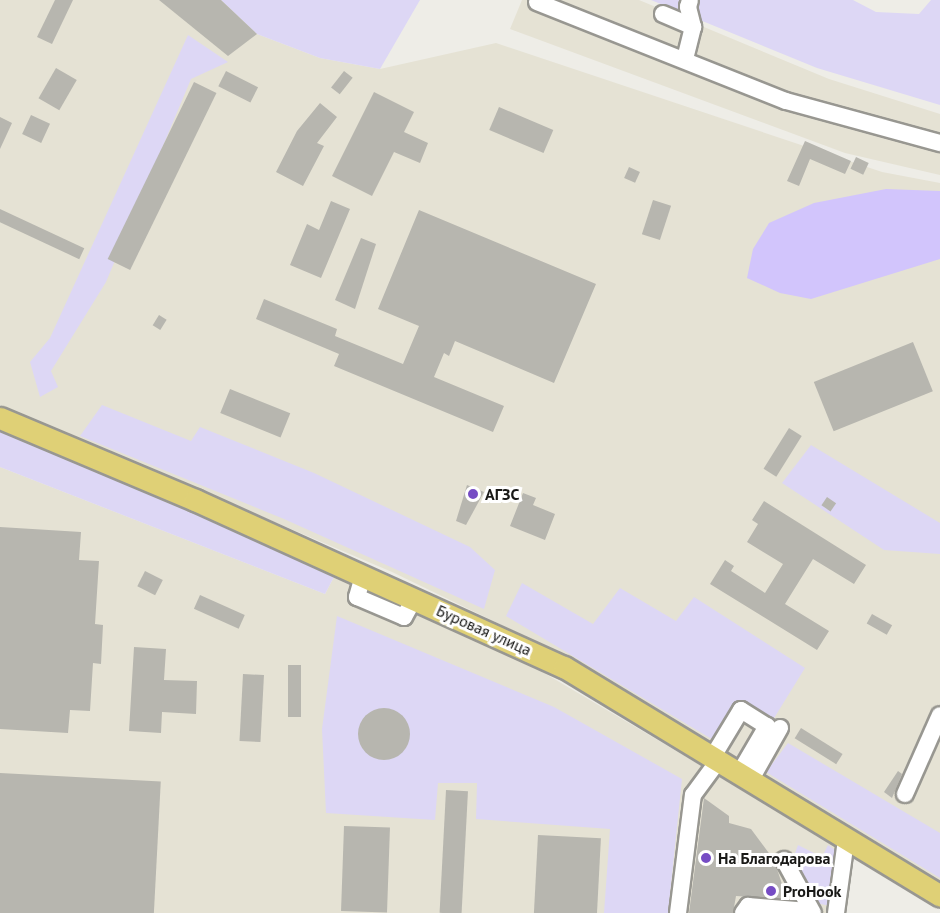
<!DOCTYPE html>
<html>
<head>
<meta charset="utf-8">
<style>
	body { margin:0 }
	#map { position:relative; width:940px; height:913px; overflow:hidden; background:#eeede7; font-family:"PT Sans",sans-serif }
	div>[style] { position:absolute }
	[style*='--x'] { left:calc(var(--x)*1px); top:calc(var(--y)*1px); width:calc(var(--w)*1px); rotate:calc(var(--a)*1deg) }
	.built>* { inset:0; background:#e5e2d4 }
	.green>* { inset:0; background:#ddd7f5 }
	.water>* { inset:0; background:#d2c5fc }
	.building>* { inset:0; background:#b7b6af; transform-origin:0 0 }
	.round { border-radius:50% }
	.roads { filter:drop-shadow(2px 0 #989791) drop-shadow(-2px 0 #989791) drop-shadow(0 2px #989791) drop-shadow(0 -2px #989791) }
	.minor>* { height:16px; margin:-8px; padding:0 8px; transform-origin:8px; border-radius:8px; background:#fff }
	.major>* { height:21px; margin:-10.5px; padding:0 10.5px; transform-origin:10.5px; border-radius:10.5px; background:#dfd076 }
	.dots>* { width:16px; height:16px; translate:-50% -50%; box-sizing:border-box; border:3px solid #fff; border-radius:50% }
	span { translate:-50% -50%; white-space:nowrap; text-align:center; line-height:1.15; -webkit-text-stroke:6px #fff; paint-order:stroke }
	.poi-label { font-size:16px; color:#191917; font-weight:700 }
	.left { translate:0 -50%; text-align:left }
	.street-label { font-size:16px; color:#191917 }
</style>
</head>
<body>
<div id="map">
	<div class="built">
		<i style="clip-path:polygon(0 0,221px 0,257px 34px,320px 58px,380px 69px,496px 43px,882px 172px,940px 183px,940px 882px,543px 645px,392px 572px,0 405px)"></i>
		<i style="clip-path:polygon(522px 0,639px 0,829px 79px,940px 114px,940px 175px,845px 153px,510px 29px)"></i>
		<i style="clip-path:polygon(0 467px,325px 594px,335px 575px,534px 667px,837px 846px,832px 913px,0 913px)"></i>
	</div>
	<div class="green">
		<i style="clip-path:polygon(221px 0,420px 0,380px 69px,320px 58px,257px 34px)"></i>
		<i style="clip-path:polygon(651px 0,853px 0,876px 12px,919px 14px,931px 0,940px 0,940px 105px,817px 68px)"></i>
		<i style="clip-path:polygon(188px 35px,228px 62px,191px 79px,106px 282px,51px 371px,58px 387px,40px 397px,30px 362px,50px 338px)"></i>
		<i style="clip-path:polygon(102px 405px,191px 441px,200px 427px,314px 473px,470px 547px,495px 570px,484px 609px,284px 519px,80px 436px)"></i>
		<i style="clip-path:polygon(0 426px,61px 452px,335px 575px,325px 594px,0 467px)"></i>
		<i style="clip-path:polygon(811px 445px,940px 523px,940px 554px,884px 550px,782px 483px)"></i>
		<i style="clip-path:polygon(522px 583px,593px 624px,620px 588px,676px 621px,694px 597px,805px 668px,771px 723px,736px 703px,715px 741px,506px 616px)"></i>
		<i style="clip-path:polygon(337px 616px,554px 707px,682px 779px,668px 913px,604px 913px,610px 829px,476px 819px,477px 783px,438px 783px,435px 820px,326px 813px,322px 729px)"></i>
		<i style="clip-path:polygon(788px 743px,940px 833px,940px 878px,766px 772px)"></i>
		<i style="clip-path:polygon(798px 845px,822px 857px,828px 845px,838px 852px,831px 906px,815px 903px,794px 856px)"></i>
	</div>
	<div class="water">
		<i style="clip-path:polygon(886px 189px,940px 191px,940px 259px,811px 299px,780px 293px,747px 278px,753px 249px,769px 223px,814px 203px)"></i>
	</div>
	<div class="building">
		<i style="clip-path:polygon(55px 0,73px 0,52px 44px,37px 37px)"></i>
		<i style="clip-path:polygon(159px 0,221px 0,257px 34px,228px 56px)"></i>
		<i style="left:56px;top:68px;width:24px;height:35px;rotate:30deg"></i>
		<i style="left:226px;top:71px;width:36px;height:17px;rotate:27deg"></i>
		<i style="left:344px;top:71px;width:11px;height:21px;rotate:38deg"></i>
		<i style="left:194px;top:82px;width:25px;height:197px;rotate:26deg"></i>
		<i style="clip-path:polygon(374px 92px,414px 112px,404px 132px,428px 143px,420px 163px,394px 152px,372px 196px,332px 176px)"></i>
		<i style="clip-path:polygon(320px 103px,337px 117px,317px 143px,324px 146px,303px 186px,276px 172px,297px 131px)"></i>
		<i style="left:499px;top:107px;width:59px;height:25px;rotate:23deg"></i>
		<i style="left:31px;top:115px;width:21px;height:21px;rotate:25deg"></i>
		<i style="clip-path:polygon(0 117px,12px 123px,0 149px)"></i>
		<i style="clip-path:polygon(805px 141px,851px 161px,845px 174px,810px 159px,799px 186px,787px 181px)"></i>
		<i style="left:856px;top:157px;width:14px;height:13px;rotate:25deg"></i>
		<i style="left:629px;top:167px;width:12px;height:12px;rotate:24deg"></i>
		<i style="left:653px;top:200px;width:19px;height:36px;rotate:18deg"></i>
		<i style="clip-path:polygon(331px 201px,350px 209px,321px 278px,290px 265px,307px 224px,319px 230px)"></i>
		<i style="left:0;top:209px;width:93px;height:12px;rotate:25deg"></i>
		<i style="clip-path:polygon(419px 210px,596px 284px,554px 383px,455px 341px,449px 356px,444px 353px,434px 377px,504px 406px,493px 432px,334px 366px,339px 354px,256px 319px,264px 299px,337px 329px,335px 336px,403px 364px,419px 326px,378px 309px)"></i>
		<i style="clip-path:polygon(361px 238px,376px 244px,355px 309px,335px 300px)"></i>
		<i style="left:159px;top:315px;width:9px;height:12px;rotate:32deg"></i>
		<i style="left:913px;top:342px;width:53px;height:107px;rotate:68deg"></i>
		<i style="left:230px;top:389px;width:65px;height:26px;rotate:22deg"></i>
		<i style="left:789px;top:428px;width:15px;height:48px;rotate:32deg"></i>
		<i style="clip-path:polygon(467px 485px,484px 492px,466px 525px,456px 521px)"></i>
		<i style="clip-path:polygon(523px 493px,536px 498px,533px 505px,555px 514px,545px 540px,510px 526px)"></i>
		<i style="left:827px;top:497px;width:11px;height:10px;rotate:34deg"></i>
		<i style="clip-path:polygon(764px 501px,866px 565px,854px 584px,813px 559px,785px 604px,829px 631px,817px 650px,710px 584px,725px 560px,734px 566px,731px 571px,765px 593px,783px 564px,747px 542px,758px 524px,752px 520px)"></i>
		<i style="clip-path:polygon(0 527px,81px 532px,79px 560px,99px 561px,95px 624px,103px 625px,101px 664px,93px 663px,90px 711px,70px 710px,68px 733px,0 729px)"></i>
		<i style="left:145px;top:571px;width:20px;height:17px;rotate:27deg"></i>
		<i style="left:200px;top:595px;width:49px;height:15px;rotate:24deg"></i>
		<i style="left:872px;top:614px;width:23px;height:11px;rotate:29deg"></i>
		<i style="clip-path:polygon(134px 647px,166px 649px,164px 680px,197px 681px,196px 714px,162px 712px,161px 733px,129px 731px)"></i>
		<i style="left:288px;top:665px;width:13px;height:52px"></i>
		<i style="left:243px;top:674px;width:21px;height:67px;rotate:3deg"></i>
		<i class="round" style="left:358px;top:708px;width:52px;height:52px"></i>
		<i style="left:801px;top:728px;width:49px;height:12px;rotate:32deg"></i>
		<i style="clip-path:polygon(898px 771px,902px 774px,892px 798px,884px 792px)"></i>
		<i style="left:0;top:773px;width:161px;height:140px;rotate:3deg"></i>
		<i style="left:446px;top:790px;width:22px;height:123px;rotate:3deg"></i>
		<i style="clip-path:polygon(704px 798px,729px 816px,729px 823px,751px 829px,774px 860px,787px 899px,736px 896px,733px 913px,689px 913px)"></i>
		<i style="left:344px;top:826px;width:46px;height:85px;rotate:2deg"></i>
		<i style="left:538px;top:835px;width:63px;height:78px;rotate:3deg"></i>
	</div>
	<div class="roads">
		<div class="minor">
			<i style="--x:537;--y:2;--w:268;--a:21.7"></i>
			<i style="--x:786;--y:101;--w:160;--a:15.3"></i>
			<i style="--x:663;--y:14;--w:33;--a:23"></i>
			<i style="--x:685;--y:59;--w:33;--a:-76"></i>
			<i style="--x:693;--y:27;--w:21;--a:-104"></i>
			<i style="--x:688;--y:7;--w:7;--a:-74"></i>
			<i style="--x:363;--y:576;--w:22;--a:106"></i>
			<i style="--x:357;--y:597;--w:51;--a:23.1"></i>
			<i style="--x:404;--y:617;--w:21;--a:-61"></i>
			<i style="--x:712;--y:758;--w:56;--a:-58.9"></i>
			<i style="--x:741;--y:710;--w:31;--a:32"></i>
			<i style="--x:767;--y:726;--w:56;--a:120.3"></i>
			<i style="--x:750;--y:781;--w:61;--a:-60.5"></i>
			<i style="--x:905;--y:794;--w:86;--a:-66.1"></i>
			<i style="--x:784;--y:860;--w:60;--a:61.3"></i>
			<i style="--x:678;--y:913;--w:119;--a:-82.8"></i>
			<i style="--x:693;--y:795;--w:42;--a:-53.7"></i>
			<i style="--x:743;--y:913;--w:9;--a:-54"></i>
			<i style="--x:748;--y:906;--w:60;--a:4.8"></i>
			<i style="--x:836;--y:913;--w:74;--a:-82.2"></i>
		</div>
		<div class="major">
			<i style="--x:0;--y:418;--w:212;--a:22.8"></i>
			<i style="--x:195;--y:500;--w:405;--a:24.4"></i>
			<i style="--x:564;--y:667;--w:440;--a:31.3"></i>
		</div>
	</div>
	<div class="dots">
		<i style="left:473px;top:494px;background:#764cc4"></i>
		<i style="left:706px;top:858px;background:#764cc4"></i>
		<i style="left:771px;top:891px;background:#764cc4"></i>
	</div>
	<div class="poi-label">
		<span class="left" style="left:485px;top:494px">АГЗС</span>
		<span class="left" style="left:718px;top:858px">На Благодарова</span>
		<span class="left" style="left:783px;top:891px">ProHook</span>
	</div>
	<div class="street-label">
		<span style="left:484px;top:630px;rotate:24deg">Буровая улица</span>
	</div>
</div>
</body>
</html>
